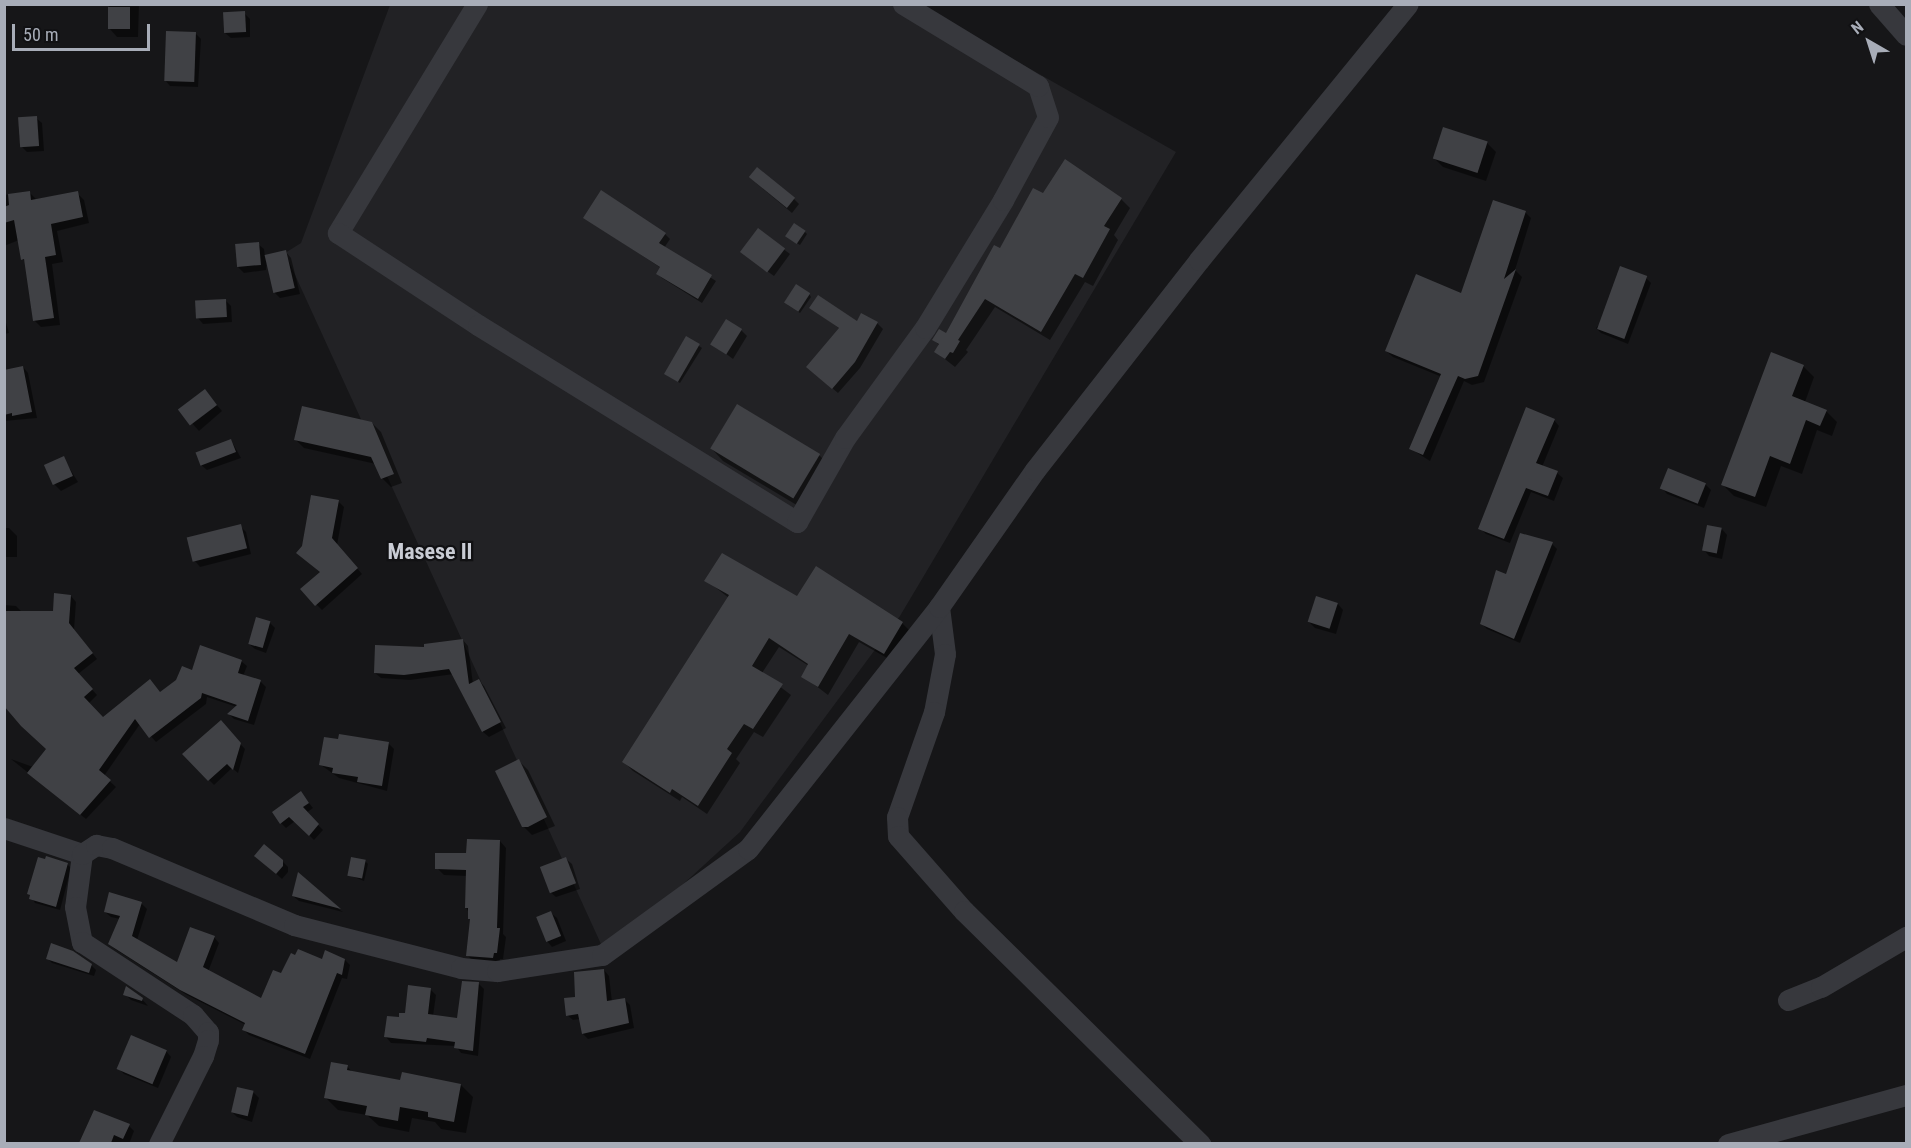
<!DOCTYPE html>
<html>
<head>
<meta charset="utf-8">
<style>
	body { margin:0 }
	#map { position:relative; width:1911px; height:1148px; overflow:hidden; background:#161618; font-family:"Roboto Condensed",sans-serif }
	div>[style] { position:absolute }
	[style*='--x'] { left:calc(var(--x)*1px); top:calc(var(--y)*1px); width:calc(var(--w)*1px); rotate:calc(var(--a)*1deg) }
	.built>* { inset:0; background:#222225 }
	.shadow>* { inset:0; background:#0007 }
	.building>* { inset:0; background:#404145; transform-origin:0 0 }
	.minor>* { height:21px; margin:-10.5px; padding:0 10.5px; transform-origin:10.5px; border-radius:10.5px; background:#37383d }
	span { translate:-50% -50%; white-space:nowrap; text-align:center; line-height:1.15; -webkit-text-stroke:4.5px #111113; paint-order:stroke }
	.quarter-label { font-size:22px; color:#c9ccd4; font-weight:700 }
	.frame { position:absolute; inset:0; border:6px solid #a8adb8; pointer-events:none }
	.north { position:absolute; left:1839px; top:12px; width:60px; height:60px; -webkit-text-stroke:4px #111113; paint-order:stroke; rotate:321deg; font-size:16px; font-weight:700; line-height:24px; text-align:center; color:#a8adb8 }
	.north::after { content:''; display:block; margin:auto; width:21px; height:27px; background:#a8adb8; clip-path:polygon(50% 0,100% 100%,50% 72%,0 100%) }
	.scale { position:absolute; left:12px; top:24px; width:138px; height:27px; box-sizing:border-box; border:3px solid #a8adb8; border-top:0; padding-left:8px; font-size:18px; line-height:21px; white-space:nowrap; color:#a8adb8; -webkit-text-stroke:4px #111113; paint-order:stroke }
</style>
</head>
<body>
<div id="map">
	<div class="built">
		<i style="clip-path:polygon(390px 5px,918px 5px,1176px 152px,900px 616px,740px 832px,606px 955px,285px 253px,301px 243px)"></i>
	</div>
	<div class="shadow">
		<i style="clip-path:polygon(109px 4px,139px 4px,138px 37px,117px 37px,109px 28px)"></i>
		<i style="clip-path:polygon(244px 13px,250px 19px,250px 37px,231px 38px,225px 33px)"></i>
		<i style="clip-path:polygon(196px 34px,201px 39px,198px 87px,170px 86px,165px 80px)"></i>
		<i style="clip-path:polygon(36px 118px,42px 123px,44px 151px,27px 152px,21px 146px)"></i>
		<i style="clip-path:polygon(1487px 143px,1496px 152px,1486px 181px,1443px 167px,1434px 158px)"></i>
		<i style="clip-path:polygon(756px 183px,794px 199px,799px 204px,792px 213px)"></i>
		<i style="clip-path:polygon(29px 192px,36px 199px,77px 193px,84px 200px,89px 223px,57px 231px,63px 262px,52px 264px,60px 325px,41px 327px,34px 320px,26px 263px,23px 259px,19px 240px,4px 246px,4px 195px)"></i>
		<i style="clip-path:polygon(602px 192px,665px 234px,670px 239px,664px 248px,716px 281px,702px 303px,662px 278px,657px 274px,661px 268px,585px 218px)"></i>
		<i style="clip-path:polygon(1043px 195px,1121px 199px,1130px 208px,1114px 235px,1118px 240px,1093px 286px,1085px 282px,1050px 340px,995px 307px,966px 350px,968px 352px,955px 367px,936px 352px,940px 346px,934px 340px,947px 335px,1000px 250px)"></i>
		<i style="clip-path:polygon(1525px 212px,1531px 218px,1515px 270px,1522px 277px,1484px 382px,1472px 385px,1464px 381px,1430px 461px,1411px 449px,1442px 377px,1393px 357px,1386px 351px,1462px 295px)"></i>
		<i style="clip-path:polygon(758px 230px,790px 254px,774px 276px,748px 257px)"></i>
		<i style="clip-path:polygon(805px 232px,807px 234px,800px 245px,790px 239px)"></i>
		<i style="clip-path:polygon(258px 244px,264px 249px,265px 257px,286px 252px,291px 258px,300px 294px,280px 298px,275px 293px,267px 259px,266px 270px,244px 273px,238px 267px)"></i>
		<i style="clip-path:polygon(1646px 278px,1651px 283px,1628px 344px,1601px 333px,1596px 328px)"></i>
		<i style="clip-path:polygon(809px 294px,811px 297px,800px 313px,788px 305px)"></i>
		<i style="clip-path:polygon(225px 300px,231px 306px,232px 322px,203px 324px,198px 318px)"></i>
		<i style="clip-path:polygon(811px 308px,857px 323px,877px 323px,883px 329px,860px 368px,838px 393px,813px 372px,840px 329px)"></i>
		<i style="clip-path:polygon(4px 316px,9px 333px,4px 334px)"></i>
		<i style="clip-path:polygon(741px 330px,747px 336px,733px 359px,713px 344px)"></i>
		<i style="clip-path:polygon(687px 338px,702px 348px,680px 383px,668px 376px)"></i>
		<i style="clip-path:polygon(1803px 366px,1814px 377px,1805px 402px,1826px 411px,1837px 422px,1832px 436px,1817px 430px,1802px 474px,1781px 466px,1766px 507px,1734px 496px,1723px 485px)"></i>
		<i style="clip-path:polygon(23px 367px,28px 373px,37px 418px,4px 421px,4px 394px)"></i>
		<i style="clip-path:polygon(210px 397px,222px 411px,199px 431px,181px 411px)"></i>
		<i style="clip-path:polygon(1554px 420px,1559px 426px,1542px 467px,1557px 473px,1563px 478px,1554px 501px,1531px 492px,1510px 543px,1486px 534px,1480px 528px)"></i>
		<i style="clip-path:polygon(372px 423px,381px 432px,402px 483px,391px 487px,382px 478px,376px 464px,304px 448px,295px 439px)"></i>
		<i style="clip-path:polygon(231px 440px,241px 458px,207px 470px,201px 465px)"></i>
		<i style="clip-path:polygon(712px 449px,819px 455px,831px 467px,805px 510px,723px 461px)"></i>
		<i style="clip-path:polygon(63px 458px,78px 482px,61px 491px,55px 485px)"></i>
		<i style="clip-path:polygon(1705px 484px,1711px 490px,1704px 508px,1667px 494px,1662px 488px)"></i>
		<i style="clip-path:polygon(338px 501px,344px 507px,337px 545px,362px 574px,322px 610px,302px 590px,321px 573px)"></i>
		<i style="clip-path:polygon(240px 526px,246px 532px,251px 554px,200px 567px,195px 561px)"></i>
		<i style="clip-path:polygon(4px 528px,9px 528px,17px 536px,17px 557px,4px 557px)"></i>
		<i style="clip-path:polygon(1722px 529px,1727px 535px,1722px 559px,1709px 556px,1704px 550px)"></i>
		<i style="clip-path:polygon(1552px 544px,1557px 549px,1520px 643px,1487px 629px,1481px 623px)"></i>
		<i style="clip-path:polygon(817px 568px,902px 623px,912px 633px,894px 662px,859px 642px,828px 695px,803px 676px,809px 666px,779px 647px,762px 673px,791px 695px,763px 737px,754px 732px,736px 759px,740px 763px,707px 814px,682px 797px,680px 801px,633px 771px,624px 762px,729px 598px,706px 580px,797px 598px)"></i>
		<i style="clip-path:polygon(71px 596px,76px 602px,74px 630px,97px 659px,78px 674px,97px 695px,88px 704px,103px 718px,161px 694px,193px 672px,241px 661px,247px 666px,243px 676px,261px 682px,266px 687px,254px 725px,234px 719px,229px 714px,237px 707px,207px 697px,206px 704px,156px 742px,140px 724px,104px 776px,116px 787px,86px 819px,11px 759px,66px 779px,4px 658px,4px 605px,16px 606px,22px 612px,54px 613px)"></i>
		<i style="clip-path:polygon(1338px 604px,1343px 610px,1336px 634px,1315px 628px,1309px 622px)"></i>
		<i style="clip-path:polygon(269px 622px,275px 628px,266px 653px,255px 649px,249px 644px)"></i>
		<i style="clip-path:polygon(463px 640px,468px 646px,473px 684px,479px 681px,484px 686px,506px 728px,489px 737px,483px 732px,454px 674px,410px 680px,381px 678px,375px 673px,426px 649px)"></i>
		<i style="clip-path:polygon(220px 722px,245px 749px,238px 773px,232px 768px,214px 785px,184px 754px)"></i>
		<i style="clip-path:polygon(388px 743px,394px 749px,387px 791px,339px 778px,321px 765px)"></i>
		<i style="clip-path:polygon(519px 761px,528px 770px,555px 826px,532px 835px,523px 826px)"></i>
		<i style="clip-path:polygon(305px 798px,313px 808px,306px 813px,323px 830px,314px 840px,295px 821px,286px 828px,281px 823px)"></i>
		<i style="clip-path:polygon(500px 841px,506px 848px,503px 934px,506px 937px,503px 959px,500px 959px,499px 964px,474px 962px,467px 955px,472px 920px,466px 907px,467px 876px,444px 875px,437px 868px)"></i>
		<i style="clip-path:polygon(566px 859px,572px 864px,580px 889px,556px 897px,550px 892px)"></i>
		<i style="clip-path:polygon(262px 861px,282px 861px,288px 867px,288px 872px,282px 879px)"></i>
		<i style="clip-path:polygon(365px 861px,368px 864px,364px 881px,349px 875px)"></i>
		<i style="clip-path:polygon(67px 864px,71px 868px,60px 910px,35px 903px,29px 894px)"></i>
		<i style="clip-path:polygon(299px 875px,340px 910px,343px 912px,299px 901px,293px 896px)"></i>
		<i style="clip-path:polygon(141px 903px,147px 909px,137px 940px,177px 964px,214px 937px,219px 943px,208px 972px,262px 1000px,322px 961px,345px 960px,350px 965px,347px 979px,342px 978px,310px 1059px,249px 1035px,244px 1030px,246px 1025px,187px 995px,115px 949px,110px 944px,120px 919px,111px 917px,105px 912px)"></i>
		<i style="clip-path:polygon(551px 913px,557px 918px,566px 941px,552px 947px,547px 941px)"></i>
		<i style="clip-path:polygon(48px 959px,91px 965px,96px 970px,94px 976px,52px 963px)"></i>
		<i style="clip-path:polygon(604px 970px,609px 976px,612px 1002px,625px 1000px,630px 1005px,634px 1028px,588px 1039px,583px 1034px,580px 1019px,573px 1020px,567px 1015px,576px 998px)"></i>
		<i style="clip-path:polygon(479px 984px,484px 989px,478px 1056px,461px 1053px,456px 1046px,391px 1043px,386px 1037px,430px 989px,436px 995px,433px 1016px,458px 1019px)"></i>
		<i style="clip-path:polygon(125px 994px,142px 999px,148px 1006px,131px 1000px)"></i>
		<i style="clip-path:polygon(166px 1051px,171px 1057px,158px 1088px,124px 1074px,118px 1068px)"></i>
		<i style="clip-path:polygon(347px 1066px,353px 1073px,402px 1082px,461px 1085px,473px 1097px,466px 1133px,441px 1129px,435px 1122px,412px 1118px,409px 1132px,379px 1126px,367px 1115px,338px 1110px,326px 1098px)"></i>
		<i style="clip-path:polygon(254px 1093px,259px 1098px,252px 1122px,237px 1117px,232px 1112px)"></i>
		<i style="clip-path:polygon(129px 1126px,134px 1131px,129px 1144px,81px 1143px)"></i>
	</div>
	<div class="building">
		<i style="left:108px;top:7px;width:22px;height:22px"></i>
		<i style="left:245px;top:11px;width:21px;height:22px;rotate:87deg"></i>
		<i style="left:166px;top:31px;width:30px;height:50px;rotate:2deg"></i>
		<i style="left:37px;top:116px;width:30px;height:19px;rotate:86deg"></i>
		<i style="left:1443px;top:127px;width:47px;height:33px;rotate:18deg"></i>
		<i style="clip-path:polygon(1065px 159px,1122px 198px,1104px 226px,1110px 229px,1083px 278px,1075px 274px,1041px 332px,985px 299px,958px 340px,960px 341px,953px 353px,950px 352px,945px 359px,934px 352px,939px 344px,932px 340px,939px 329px,946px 333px,994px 245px,1000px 248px,1033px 188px,1043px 193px)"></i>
		<i style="left:757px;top:167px;width:49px;height:13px;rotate:39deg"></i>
		<i style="clip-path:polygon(601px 190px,666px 233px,659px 243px,712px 275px,698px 299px,656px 274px,660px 267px,583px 218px)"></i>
		<i style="clip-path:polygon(30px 191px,31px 200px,78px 191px,83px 217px,51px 224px,56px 255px,45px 257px,54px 318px,33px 321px,24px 259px,21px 260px,14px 220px,4px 223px,4px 207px,9px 205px,8px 194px)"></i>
		<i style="clip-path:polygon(1493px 200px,1526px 211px,1504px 279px,1516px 269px,1478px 376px,1465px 379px,1458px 376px,1423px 455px,1409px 449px,1441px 374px,1385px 351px,1416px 274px,1461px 293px)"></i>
		<i style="left:794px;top:223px;width:14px;height:16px;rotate:34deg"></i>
		<i style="left:758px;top:228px;width:34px;height:30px;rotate:37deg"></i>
		<i style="left:259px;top:242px;width:23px;height:24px;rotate:85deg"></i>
		<i style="left:286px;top:250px;width:39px;height:22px;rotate:77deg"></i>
		<i style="left:1620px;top:266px;width:29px;height:67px;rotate:20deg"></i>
		<i style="left:796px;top:284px;width:17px;height:22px;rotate:33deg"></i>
		<i style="clip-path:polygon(818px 295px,857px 321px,861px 313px,878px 322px,855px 362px,832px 389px,806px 367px,839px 328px,809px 308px)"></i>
		<i style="left:226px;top:299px;width:18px;height:31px;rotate:87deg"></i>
		<i style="left:726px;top:319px;width:19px;height:30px;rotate:32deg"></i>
		<i style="left:686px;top:336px;width:16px;height:44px;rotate:30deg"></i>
		<i style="clip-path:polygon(1771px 352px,1804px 365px,1792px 396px,1827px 410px,1820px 426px,1806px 420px,1790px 464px,1770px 456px,1755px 497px,1721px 485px)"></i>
		<i style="clip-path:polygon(23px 366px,32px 412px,12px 416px,12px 413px,4px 415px,4px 370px)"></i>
		<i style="left:205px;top:389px;width:20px;height:34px;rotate:53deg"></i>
		<i style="left:737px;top:404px;width:97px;height:52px;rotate:31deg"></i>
		<i style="clip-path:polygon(302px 406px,372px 422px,394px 474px,381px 479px,371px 457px,294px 440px)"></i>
		<i style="clip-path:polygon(1526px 407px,1555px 419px,1536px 463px,1558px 471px,1548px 496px,1526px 488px,1504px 539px,1478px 529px)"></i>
		<i style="left:231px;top:439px;width:14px;height:38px;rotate:69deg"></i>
		<i style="left:64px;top:456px;width:22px;height:22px;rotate:66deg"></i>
		<i style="left:1668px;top:468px;width:41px;height:22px;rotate:22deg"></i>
		<i style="clip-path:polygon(311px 495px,339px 500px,332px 538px,358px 568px,315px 606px,300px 589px,320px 572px,296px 553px,302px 546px)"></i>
		<i style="left:241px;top:524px;width:25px;height:56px;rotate:76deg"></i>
		<i style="left:1707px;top:525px;width:15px;height:26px;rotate:11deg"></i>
		<i style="clip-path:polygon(1520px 533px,1553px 542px,1514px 639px,1480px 624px,1496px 570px,1506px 574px)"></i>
		<i style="clip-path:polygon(722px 553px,797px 596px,816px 566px,903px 622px,884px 654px,849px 634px,818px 687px,801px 677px,808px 664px,769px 638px,752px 666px,783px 684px,753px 729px,744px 724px,727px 749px,732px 753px,698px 806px,672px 789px,670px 793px,622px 762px,729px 595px,704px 581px)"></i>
		<i style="clip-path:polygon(54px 593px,71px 595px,69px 623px,93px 653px,74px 668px,93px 689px,84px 697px,103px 717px,150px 679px,160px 692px,176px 680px,182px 666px,192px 670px,200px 645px,242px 660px,238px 673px,261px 680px,248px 721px,227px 714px,237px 705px,202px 693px,201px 698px,149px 738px,135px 719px,99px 770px,111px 780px,80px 815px,27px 773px,46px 749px,21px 726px,4px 706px,4px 611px,53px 611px)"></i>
		<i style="left:1316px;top:596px;width:23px;height:27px;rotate:18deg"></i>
		<i style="left:256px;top:617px;width:15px;height:28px;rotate:16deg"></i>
		<i style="clip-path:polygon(463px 639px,469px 684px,479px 679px,501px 722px,482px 732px,449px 669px,404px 675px,374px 673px,375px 645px,424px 647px,424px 644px)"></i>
		<i style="clip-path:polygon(221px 720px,241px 743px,233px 770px,227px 764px,208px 781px,182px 754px)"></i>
		<i style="clip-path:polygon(339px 734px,389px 742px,382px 786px,357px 782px,358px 777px,332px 773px,333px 768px,319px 765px,324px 737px,338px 739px)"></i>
		<i style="clip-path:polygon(519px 759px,547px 817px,528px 827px,522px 827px,495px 771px)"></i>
		<i style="clip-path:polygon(301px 791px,309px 803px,303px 807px,319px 824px,309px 836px,289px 817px,280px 824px,272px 812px)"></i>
		<i style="clip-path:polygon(467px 839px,500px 840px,497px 928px,500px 928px,497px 953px,494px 953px,493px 958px,466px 956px,470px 919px,468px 919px,468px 908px,465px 908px,466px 870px,435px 869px,435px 853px,466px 853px)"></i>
		<i style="clip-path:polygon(264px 844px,283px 860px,283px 866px,276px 874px,254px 856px)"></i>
		<i style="clip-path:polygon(46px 856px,68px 863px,56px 907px,29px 899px,30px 895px,27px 894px,38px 857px,45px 859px)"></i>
		<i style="left:351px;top:857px;width:15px;height:19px;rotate:11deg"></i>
		<i style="left:566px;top:857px;width:28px;height:28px;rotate:69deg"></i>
		<i style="clip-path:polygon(298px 872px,341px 909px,292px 896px)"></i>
		<i style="clip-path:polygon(109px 892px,142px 902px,132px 936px,177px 962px,190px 927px,215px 936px,203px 967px,261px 998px,273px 970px,281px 973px,291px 953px,295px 955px,298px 949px,322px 959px,325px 950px,345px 959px,342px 975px,337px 973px,305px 1054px,242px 1030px,245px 1023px,180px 990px,108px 944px,120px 916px,104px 912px)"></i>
		<i style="left:551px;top:911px;width:27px;height:16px;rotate:68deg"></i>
		<i style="clip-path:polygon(51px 943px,73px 951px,92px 964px,89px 973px,46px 959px)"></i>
		<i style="clip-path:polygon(604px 969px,607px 1001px,625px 998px,629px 1023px,582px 1034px,578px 1014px,566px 1016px,564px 998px,575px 997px,574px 972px)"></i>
		<i style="clip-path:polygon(462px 981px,479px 982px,473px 1051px,454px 1048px,455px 1042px,427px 1038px,426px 1042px,384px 1037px,387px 1016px,399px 1017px,399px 1013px,405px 1013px,408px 985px,431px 988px,428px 1014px,457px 1018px)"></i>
		<i style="clip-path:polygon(126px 986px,143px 998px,142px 1001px,123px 995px)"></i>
		<i style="left:131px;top:1035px;width:39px;height:37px;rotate:23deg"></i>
		<i style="clip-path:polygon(331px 1062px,348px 1065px,347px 1070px,400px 1080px,402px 1072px,461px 1084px,454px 1122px,428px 1117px,428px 1112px,400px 1107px,398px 1121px,365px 1115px,367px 1106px,324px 1098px)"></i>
		<i style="left:237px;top:1087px;width:17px;height:26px;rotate:13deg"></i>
		<i style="clip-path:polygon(94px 1110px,130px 1124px,123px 1139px,114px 1135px,111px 1143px,79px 1143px)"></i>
	</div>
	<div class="minor">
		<i style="--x:477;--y:4;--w:268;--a:121.3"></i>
		<i style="--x:338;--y:233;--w:168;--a:33.3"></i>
		<i style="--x:478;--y:325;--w:375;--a:31.7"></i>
		<i style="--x:797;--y:522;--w:97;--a:-60.3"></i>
		<i style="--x:845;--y:438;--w:136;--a:-54"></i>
		<i style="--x:925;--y:328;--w:150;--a:-58.6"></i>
		<i style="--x:1003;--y:200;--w:94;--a:-61.5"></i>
		<i style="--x:1048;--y:117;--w:33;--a:-108"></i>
		<i style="--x:1038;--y:86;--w:158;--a:-148.7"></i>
		<i style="--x:1879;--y:4;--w:41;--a:48.9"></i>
		<i style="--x:939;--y:607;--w:47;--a:82.7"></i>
		<i style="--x:945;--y:654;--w:59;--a:100.7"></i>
		<i style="--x:934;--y:712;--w:111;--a:109.4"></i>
		<i style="--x:897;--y:817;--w:19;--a:87"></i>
		<i style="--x:898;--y:836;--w:100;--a:48.7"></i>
		<i style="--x:964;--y:911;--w:332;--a:44.6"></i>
		<i style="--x:4;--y:828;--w:82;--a:18.4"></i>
		<i style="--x:82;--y:854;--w:53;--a:97.5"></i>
		<i style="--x:75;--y:907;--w:36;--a:79"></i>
		<i style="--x:82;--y:942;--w:133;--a:33.3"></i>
		<i style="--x:193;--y:1015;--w:23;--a:49"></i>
		<i style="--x:208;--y:1032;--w:8;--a:90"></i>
		<i style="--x:208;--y:1040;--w:17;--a:107"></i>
		<i style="--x:203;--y:1056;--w:98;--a:116.6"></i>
		<i style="--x:82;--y:854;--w:17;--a:-33"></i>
		<i style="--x:96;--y:845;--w:16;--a:11"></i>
		<i style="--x:112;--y:848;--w:198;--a:22.9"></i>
		<i style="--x:294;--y:925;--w:172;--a:14.4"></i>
		<i style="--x:461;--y:968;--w:36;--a:5"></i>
		<i style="--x:497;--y:971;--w:106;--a:-8.7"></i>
		<i style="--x:602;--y:955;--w:180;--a:-36"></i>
		<i style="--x:748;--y:849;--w:308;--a:-51.7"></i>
		<i style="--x:939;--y:607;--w:167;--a:-55"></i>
		<i style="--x:1035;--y:470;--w:266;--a:-52"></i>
		<i style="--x:1199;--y:260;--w:330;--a:-50.8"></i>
		<i style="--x:1788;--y:1000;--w:35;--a:-22"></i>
		<i style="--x:1821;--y:987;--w:99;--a:-30.5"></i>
		<i style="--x:1728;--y:1144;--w:185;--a:-15.4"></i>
	</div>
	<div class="quarter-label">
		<span style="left:430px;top:552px">Masese II</span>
	</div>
	<div class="frame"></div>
	<div class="north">N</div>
	<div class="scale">50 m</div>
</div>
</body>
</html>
